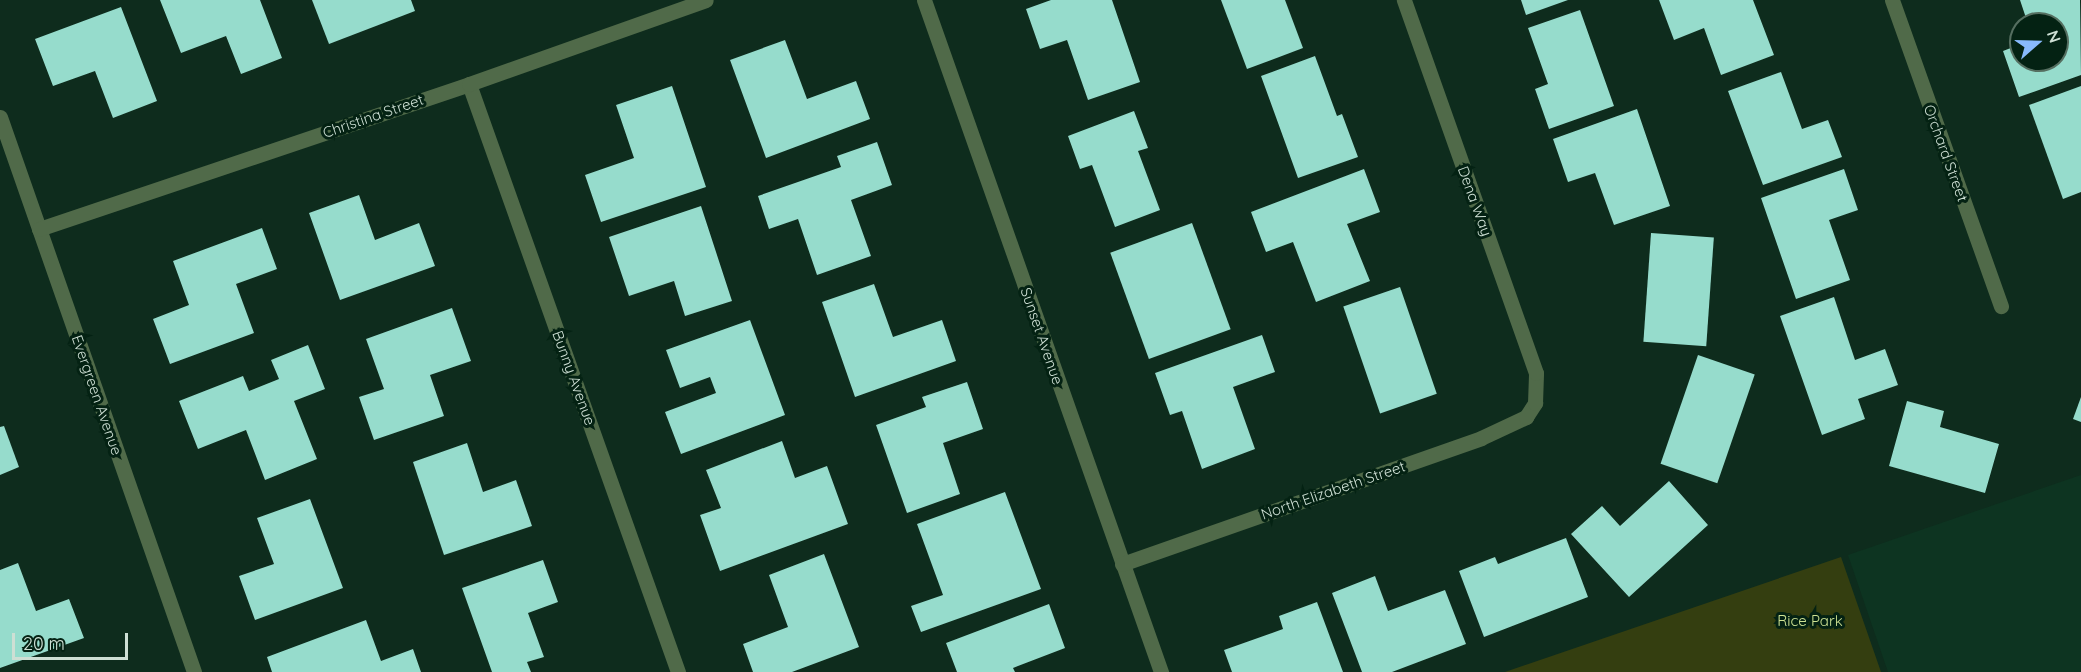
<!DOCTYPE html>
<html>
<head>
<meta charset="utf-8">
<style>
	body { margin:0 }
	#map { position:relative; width:2081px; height:672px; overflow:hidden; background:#0e2c1d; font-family:Quicksand,sans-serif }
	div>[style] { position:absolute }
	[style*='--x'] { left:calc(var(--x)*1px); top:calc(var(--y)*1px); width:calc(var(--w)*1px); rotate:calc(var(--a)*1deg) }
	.built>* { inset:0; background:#0d3421 }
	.green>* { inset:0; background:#343e10 }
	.building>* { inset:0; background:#96dccc; transform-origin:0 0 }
	.minor>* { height:15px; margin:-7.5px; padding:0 7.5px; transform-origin:7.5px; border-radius:7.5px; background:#506a49 }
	span { translate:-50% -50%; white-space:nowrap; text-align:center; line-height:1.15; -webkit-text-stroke:6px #042213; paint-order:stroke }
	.street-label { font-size:15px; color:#cedfd4 }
	.park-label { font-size:15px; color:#cee293 }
	.north { position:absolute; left:2009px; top:12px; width:60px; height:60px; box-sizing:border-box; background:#042213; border:2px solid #556e60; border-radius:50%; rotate:70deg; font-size:16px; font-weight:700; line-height:24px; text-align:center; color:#cedfd4 }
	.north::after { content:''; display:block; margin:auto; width:21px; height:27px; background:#88bafc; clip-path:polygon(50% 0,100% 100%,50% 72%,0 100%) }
	.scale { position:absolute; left:12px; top:633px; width:116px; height:27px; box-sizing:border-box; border:3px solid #cedfd4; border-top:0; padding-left:8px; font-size:18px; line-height:21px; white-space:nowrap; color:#cedfd4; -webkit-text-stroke:4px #042213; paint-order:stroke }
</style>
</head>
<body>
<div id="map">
	<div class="built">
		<i style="clip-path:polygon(2081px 475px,2081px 672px,1888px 672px,1848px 555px)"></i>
	</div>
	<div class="green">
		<i style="clip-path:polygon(1841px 557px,1881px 672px,1505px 672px)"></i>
	</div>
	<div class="building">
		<i style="clip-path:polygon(160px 0,260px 0,282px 58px,241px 74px,226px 36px,181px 53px)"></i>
		<i style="clip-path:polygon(312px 0,411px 0,415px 11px,329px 44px)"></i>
		<i style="clip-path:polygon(1051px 0,1112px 0,1140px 82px,1088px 100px,1067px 40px,1040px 49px,1026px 9px)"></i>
		<i style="clip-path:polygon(1221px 0,1285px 0,1303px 48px,1247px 69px)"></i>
		<i style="clip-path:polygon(1521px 0,1568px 0,1526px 15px)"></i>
		<i style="clip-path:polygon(1659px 0,1753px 0,1774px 55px,1721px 75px,1704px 28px,1674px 40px)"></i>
		<i style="clip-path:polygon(2020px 0,2080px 0,2081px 75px,2019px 97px,2003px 51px,2021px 44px,2021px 60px,2057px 60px,2057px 24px,2028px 24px)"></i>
		<i style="clip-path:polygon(121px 7px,157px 101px,113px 118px,95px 71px,53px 86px,35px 39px)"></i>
		<i style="clip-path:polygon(1580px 10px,1614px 106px,1549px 129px,1535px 89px,1548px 84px,1528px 28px)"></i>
		<i style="clip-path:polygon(785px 40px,807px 99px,856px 81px,870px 119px,766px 158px,730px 60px)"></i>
		<i style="clip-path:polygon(1315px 56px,1337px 116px,1342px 114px,1358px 157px,1298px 178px,1261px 76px)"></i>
		<i style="clip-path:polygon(1781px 72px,1802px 129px,1828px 120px,1842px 157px,1763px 185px,1728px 91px)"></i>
		<i style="clip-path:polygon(672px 86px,706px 187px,601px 222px,585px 175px,634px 158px,616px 105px)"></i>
		<i style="clip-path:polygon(2081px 86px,2081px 192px,2063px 199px,2029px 105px)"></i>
		<i style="clip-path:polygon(1637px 109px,1670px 206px,1614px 225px,1595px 173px,1568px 182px,1553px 139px)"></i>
		<i style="clip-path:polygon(1134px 111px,1148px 148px,1138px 151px,1160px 210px,1115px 227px,1092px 165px,1080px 169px,1068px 136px)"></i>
		<i style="clip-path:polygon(877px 142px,892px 185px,851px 200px,871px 256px,817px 275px,798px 219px,769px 229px,758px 196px,841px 167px,837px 156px)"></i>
		<i style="clip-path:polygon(1364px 169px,1380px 212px,1347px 224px,1370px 281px,1316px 302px,1293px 242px,1266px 252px,1251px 212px)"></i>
		<i style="clip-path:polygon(1844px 169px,1858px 210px,1829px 220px,1850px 280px,1796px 299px,1761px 198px)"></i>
		<i style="clip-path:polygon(359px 195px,375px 240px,419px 223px,435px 266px,340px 300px,309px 213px)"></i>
		<i style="clip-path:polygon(701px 206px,732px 301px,685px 316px,674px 281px,629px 296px,609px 237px)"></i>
		<i style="left:1192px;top:223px;width:113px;height:87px;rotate:70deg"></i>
		<i style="clip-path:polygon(262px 228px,277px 269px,236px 284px,254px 333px,170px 364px,153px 319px,189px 305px,173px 261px)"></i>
		<i style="left:1651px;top:233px;width:63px;height:109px;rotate:4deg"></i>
		<i style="clip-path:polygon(874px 284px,893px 337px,942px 320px,956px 361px,855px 397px,822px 302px)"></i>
		<i style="left:1400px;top:287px;width:113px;height:60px;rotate:71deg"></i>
		<i style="clip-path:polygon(1834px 297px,1855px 360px,1885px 349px,1898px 385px,1858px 399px,1865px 419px,1822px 435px,1780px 316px)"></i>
		<i style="clip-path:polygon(452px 308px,471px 361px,430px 375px,444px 416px,374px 440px,359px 397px,384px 389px,366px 339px)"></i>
		<i style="clip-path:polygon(750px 320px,785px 415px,681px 454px,665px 412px,716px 393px,710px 377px,680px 388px,666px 350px)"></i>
		<i style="clip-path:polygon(1262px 335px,1275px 372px,1233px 387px,1255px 449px,1202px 469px,1182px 411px,1170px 415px,1155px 373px)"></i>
		<i style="clip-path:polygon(308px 345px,325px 389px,294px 401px,317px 459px,265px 480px,246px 430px,198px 449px,179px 401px,243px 376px,249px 391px,279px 379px,271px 360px)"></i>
		<i style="left:1698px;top:355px;width:60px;height:115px;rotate:19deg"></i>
		<i style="clip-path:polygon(967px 382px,983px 429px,943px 443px,960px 494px,907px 513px,876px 425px,926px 407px,922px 397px)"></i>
		<i style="clip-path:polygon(2081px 397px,2081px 422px,2073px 419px)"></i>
		<i style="clip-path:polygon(1907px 401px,1944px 411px,1940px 427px,1999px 444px,1985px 493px,1889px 466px)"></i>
		<i style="clip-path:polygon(4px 426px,19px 467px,0 475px,0 427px)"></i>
		<i style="clip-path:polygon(782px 441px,795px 478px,827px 466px,848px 524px,720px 571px,700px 515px,721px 508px,706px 470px)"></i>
		<i style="clip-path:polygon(467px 443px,483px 492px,516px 480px,532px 526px,444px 555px,413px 462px)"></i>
		<i style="clip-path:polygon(1669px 481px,1708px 525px,1629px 597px,1571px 534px,1602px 506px,1620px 526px)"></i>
		<i style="clip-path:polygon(1005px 492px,1041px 589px,921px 632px,911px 606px,943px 595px,917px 524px)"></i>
		<i style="clip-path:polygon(310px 499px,343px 588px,255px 620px,239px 576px,274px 564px,257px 518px)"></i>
		<i style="clip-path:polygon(1566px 538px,1588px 597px,1484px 637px,1459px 571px,1495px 557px,1498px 564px)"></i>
		<i style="clip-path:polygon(824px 554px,859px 647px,792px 672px,753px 672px,743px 644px,788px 627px,769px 575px)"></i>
		<i style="clip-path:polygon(543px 560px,558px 602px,528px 613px,544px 657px,527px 662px,531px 672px,492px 672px,462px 588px)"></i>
		<i style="clip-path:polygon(18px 563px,36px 611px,69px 599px,84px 638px,0 668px,0 570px)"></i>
		<i style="clip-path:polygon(1375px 576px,1388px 611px,1445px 590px,1466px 644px,1392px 672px,1362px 672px,1332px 593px)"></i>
		<i style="clip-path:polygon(1317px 602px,1343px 672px,1232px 672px,1224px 650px,1283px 629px,1279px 616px)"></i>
		<i style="clip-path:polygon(1049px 604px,1065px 648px,1013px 668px,1015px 672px,957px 672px,946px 643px)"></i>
		<i style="clip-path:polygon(366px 620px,381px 661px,413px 649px,421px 672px,272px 672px,267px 657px)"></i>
	</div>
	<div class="minor">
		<i style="--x:924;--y:0;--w:713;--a:70.57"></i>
		<i style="--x:1892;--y:0;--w:325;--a:70.4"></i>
		<i style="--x:469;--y:84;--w:624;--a:70.43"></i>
		<i style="--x:0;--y:117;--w:588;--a:70.73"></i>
		<i style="--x:39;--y:229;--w:454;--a:-18.6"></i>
		<i style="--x:469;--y:84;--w:251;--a:-19.5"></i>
		<i style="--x:1122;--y:564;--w:380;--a:-19.3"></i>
		<i style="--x:1481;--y:438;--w:50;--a:-25"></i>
		<i style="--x:1526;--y:417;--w:17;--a:-57"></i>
		<i style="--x:1535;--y:403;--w:30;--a:-88"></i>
		<i style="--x:1536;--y:373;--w:396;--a:-109.5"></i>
	</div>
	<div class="street-label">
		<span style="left:373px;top:116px;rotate:-19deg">Christina Street</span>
		<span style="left:1946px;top:153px;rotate:70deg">Orchard Street</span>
		<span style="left:1475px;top:201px;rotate:70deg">Dena Way</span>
		<span style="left:1042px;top:336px;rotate:71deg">Sunset Avenue</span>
		<span style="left:574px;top:378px;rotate:70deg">Bunny Avenue</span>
		<span style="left:97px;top:395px;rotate:71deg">Evergreen Avenue</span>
		<span style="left:1333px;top:490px;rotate:-19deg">North Elizabeth Street</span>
	</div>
	<div class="park-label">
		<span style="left:1810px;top:621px">Rice Park</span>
	</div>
	<div class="north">N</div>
	<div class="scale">20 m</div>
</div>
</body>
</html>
